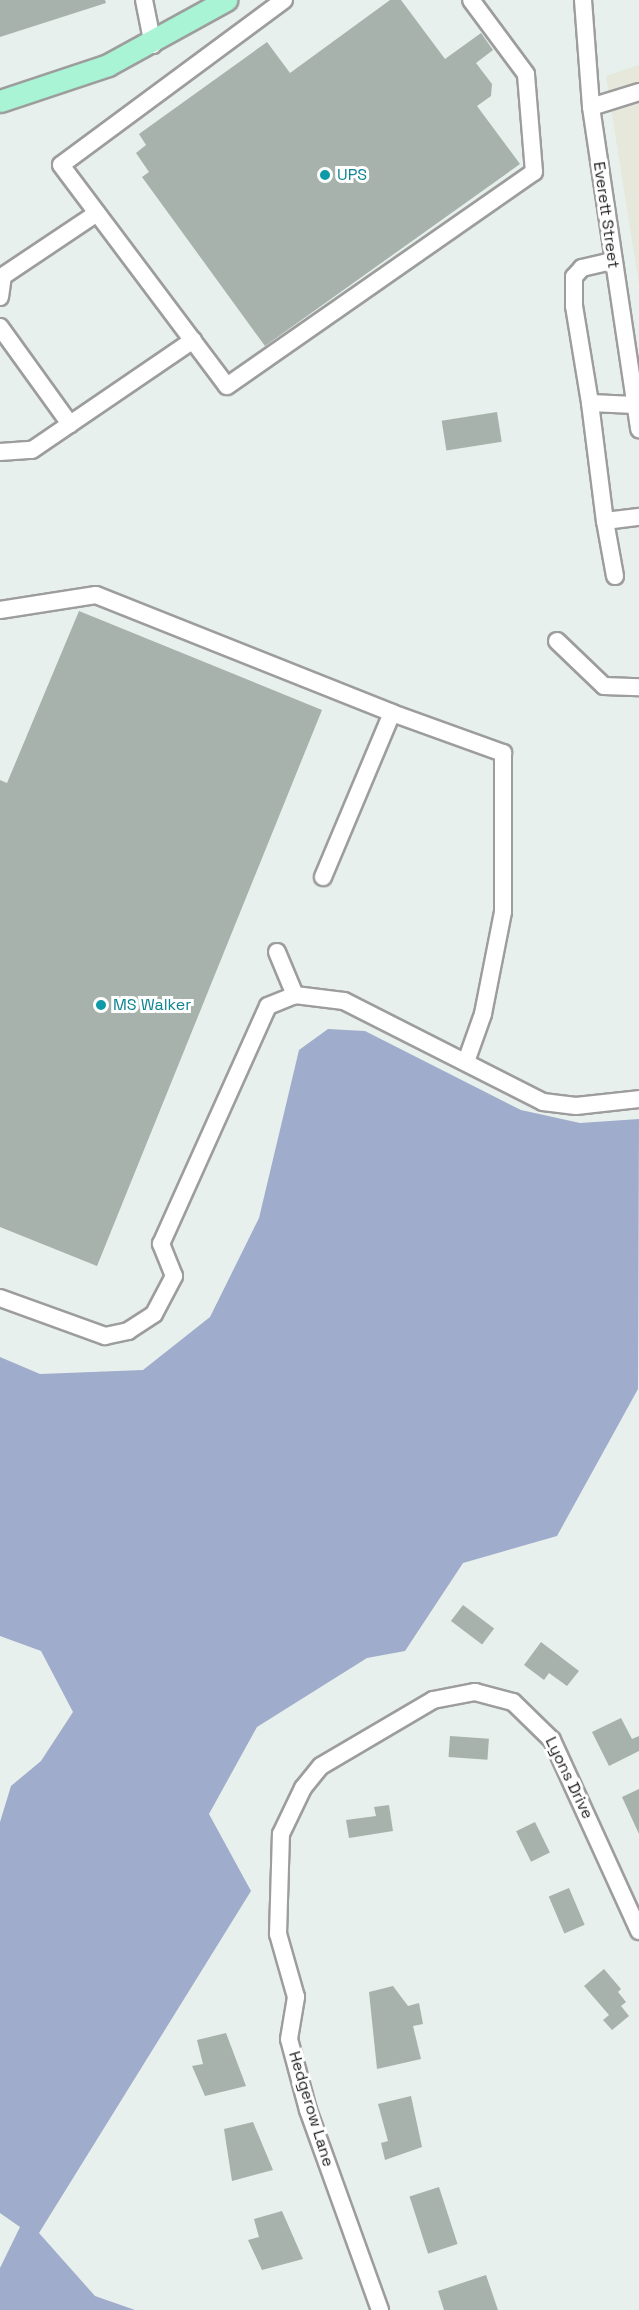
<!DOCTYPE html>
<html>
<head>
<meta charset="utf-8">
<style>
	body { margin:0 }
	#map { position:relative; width:639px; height:2310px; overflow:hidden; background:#e7f0ed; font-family:"Space Grotesk",sans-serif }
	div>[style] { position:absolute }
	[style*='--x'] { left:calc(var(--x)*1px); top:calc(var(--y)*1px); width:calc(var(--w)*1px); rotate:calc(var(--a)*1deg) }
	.industrial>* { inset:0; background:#e5e8da }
	.forest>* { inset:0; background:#a0accb }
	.building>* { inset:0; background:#a6b2ab; transform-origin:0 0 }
	.roads { filter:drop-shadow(2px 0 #9d9d9d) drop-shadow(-2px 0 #9d9d9d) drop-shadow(0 2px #9d9d9d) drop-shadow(0 -2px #9d9d9d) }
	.minor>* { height:16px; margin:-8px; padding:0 8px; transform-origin:8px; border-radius:8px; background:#fff }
	.major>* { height:21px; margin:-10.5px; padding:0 10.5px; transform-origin:10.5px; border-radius:10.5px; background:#a8f4d4 }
	.dots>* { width:16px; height:16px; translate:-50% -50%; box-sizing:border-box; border:3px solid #fff; border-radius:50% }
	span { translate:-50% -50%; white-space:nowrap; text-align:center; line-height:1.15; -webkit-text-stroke:6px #fff; paint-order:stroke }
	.culture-label { font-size:16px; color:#0d838f }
	.left { translate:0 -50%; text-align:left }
	.street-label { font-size:16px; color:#202020 }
</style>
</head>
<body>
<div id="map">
	<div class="industrial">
		<i style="clip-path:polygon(639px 65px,639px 285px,606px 76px)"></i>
	</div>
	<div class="forest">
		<i style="clip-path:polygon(328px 1029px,365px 1031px,521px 1110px,580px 1123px,639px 1119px,638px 1389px,557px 1536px,463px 1563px,405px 1651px,367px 1658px,257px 1727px,209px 1814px,251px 1891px,39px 2233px,95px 2296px,135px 2310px,0 2310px,0 2268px,20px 2227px,0 2213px,0 1822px,11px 1786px,41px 1761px,73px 1712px,41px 1651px,0 1636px,0 1357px,40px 1374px,143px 1370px,210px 1317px,259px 1218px,299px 1050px)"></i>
	</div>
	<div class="building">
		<i style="clip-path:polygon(0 0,105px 0,106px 3px,0 37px)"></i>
		<i style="clip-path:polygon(390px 0,401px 0,445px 59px,481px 33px,493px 50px,476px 63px,492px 84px,491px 96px,477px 106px,520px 164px,265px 346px,142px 177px,149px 172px,136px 153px,146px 145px,139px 134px,267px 42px,290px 73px)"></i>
		<i style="left:497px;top:412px;width:30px;height:56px;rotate:81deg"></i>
		<i style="clip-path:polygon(79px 611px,322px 710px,97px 1266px,0 1227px,0 780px,7px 783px)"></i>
		<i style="left:463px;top:1605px;width:39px;height:20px;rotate:37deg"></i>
		<i style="clip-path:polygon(541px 1642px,579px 1671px,567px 1686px,549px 1673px,544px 1680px,524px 1665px)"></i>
		<i style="clip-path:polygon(621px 1718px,632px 1739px,639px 1736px,639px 1751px,609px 1766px,592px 1732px)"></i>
		<i style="left:450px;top:1736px;width:39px;height:21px;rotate:4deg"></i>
		<i style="clip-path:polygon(639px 1789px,639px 1834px,622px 1797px)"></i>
		<i style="clip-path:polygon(389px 1805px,393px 1831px,349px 1838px,346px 1820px,376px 1816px,374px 1807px)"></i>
		<i style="left:535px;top:1822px;width:34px;height:21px;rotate:64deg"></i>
		<i style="left:569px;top:1888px;width:40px;height:22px;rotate:67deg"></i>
		<i style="clip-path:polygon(604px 1969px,621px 1989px,618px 1992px,626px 2002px,621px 2006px,629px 2016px,612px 2030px,603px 2020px,609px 2015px,584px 1986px)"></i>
		<i style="clip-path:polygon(393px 1986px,408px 2006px,419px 2003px,423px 2024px,413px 2026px,421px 2059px,377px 2069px,369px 1992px)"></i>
		<i style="clip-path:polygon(226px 2033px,246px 2086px,205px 2096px,192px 2066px,203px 2064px,197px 2040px)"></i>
		<i style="clip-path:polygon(411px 2096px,422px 2147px,385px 2160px,381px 2143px,388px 2141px,378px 2104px)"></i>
		<i style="clip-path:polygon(253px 2122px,273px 2170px,232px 2181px,224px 2129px)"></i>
		<i style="left:439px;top:2187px;width:60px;height:31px;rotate:72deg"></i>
		<i style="clip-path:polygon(282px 2211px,303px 2259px,262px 2270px,248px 2240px,259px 2237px,254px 2219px)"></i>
		<i style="clip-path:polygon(486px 2275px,498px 2310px,444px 2310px,438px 2291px)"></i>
	</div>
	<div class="roads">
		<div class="minor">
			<i style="--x:144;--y:0;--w:46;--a:78.7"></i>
			<i style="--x:284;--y:0;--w:277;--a:143.5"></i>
			<i style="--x:61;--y:165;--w:276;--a:53.1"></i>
			<i style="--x:227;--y:386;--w:374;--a:-34.9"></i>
			<i style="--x:534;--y:172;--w:98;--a:-94.7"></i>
			<i style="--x:526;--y:74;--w:92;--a:-126.6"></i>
			<i style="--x:583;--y:0;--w:107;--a:85.7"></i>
			<i style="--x:591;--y:107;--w:326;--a:81.5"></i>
			<i style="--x:591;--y:107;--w:50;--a:-17.4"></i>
			<i style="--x:612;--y:261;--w:31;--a:167"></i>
			<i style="--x:582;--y:268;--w:12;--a:132"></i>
			<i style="--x:574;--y:277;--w:29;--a:90"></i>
			<i style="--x:574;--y:306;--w:98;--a:80.6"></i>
			<i style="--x:590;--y:403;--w:45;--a:2.5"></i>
			<i style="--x:0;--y:297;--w:21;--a:-82"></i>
			<i style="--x:3;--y:276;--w:113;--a:-33.8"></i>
			<i style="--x:0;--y:327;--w:120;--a:54.2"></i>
			<i style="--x:590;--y:403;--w:119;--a:82.8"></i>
			<i style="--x:605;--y:521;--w:34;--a:-7"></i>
			<i style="--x:0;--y:452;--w:32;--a:-4"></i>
			<i style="--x:32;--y:450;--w:195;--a:-34.3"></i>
			<i style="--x:605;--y:521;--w:56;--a:79.7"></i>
			<i style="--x:0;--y:610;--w:97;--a:-8.9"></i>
			<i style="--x:96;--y:595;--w:319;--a:21.7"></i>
			<i style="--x:392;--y:713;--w:178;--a:112.8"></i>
			<i style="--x:557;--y:641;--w:65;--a:43.8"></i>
			<i style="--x:604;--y:686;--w:35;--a:2"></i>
			<i style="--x:392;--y:713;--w:118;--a:19.8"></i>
			<i style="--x:503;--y:753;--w:159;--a:90"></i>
			<i style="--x:503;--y:912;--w:104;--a:101.1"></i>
			<i style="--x:483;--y:1014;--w:48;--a:109.6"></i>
			<i style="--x:277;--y:952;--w:47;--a:67.3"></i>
			<i style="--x:295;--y:995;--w:49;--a:7"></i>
			<i style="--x:344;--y:1001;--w:223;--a:26.9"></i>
			<i style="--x:543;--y:1102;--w:33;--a:7"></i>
			<i style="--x:576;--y:1106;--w:63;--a:-6.3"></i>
			<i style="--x:0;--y:1298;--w:112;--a:19.9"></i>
			<i style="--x:105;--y:1336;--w:24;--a:-12"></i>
			<i style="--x:128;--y:1331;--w:31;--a:-33"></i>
			<i style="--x:154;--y:1314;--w:43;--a:-62.2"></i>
			<i style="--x:174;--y:1276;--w:35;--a:-112"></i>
			<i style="--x:161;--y:1244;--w:261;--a:-65.8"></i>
			<i style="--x:268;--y:1006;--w:29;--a:-22"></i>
			<i style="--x:380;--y:2310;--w:213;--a:-109.8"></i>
			<i style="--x:308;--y:2110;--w:73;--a:-105"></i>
			<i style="--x:289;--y:2039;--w:43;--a:-80.5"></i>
			<i style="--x:296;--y:1997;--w:66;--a:-105.9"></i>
			<i style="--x:278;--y:1934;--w:100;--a:-88.3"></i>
			<i style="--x:281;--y:1834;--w:51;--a:-64.4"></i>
			<i style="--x:303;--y:1788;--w:28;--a:-51"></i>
			<i style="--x:321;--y:1766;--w:130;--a:-30.5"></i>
			<i style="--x:433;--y:1700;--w:43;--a:-10.8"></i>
			<i style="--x:475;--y:1692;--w:39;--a:15"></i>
			<i style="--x:513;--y:1702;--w:54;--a:44.3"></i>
			<i style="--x:552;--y:1740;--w:210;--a:65.5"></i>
		</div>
		<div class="major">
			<i style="--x:0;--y:101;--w:114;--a:-18.4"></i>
			<i style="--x:108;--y:65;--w:135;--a:-28.8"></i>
		</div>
	</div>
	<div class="dots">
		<i style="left:325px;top:175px;background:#0f9aa8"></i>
		<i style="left:101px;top:1005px;background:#0f9aa8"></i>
	</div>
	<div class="culture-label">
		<span class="left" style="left:337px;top:175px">UPS</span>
		<span class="left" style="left:113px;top:1005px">MS Walker</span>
	</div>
	<div class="street-label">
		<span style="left:606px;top:215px;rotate:82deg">Everett Street</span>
		<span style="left:569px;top:1778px;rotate:64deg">Lyons Drive</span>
		<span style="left:311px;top:2109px;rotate:73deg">Hedgerow Lane</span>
	</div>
</div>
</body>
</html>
